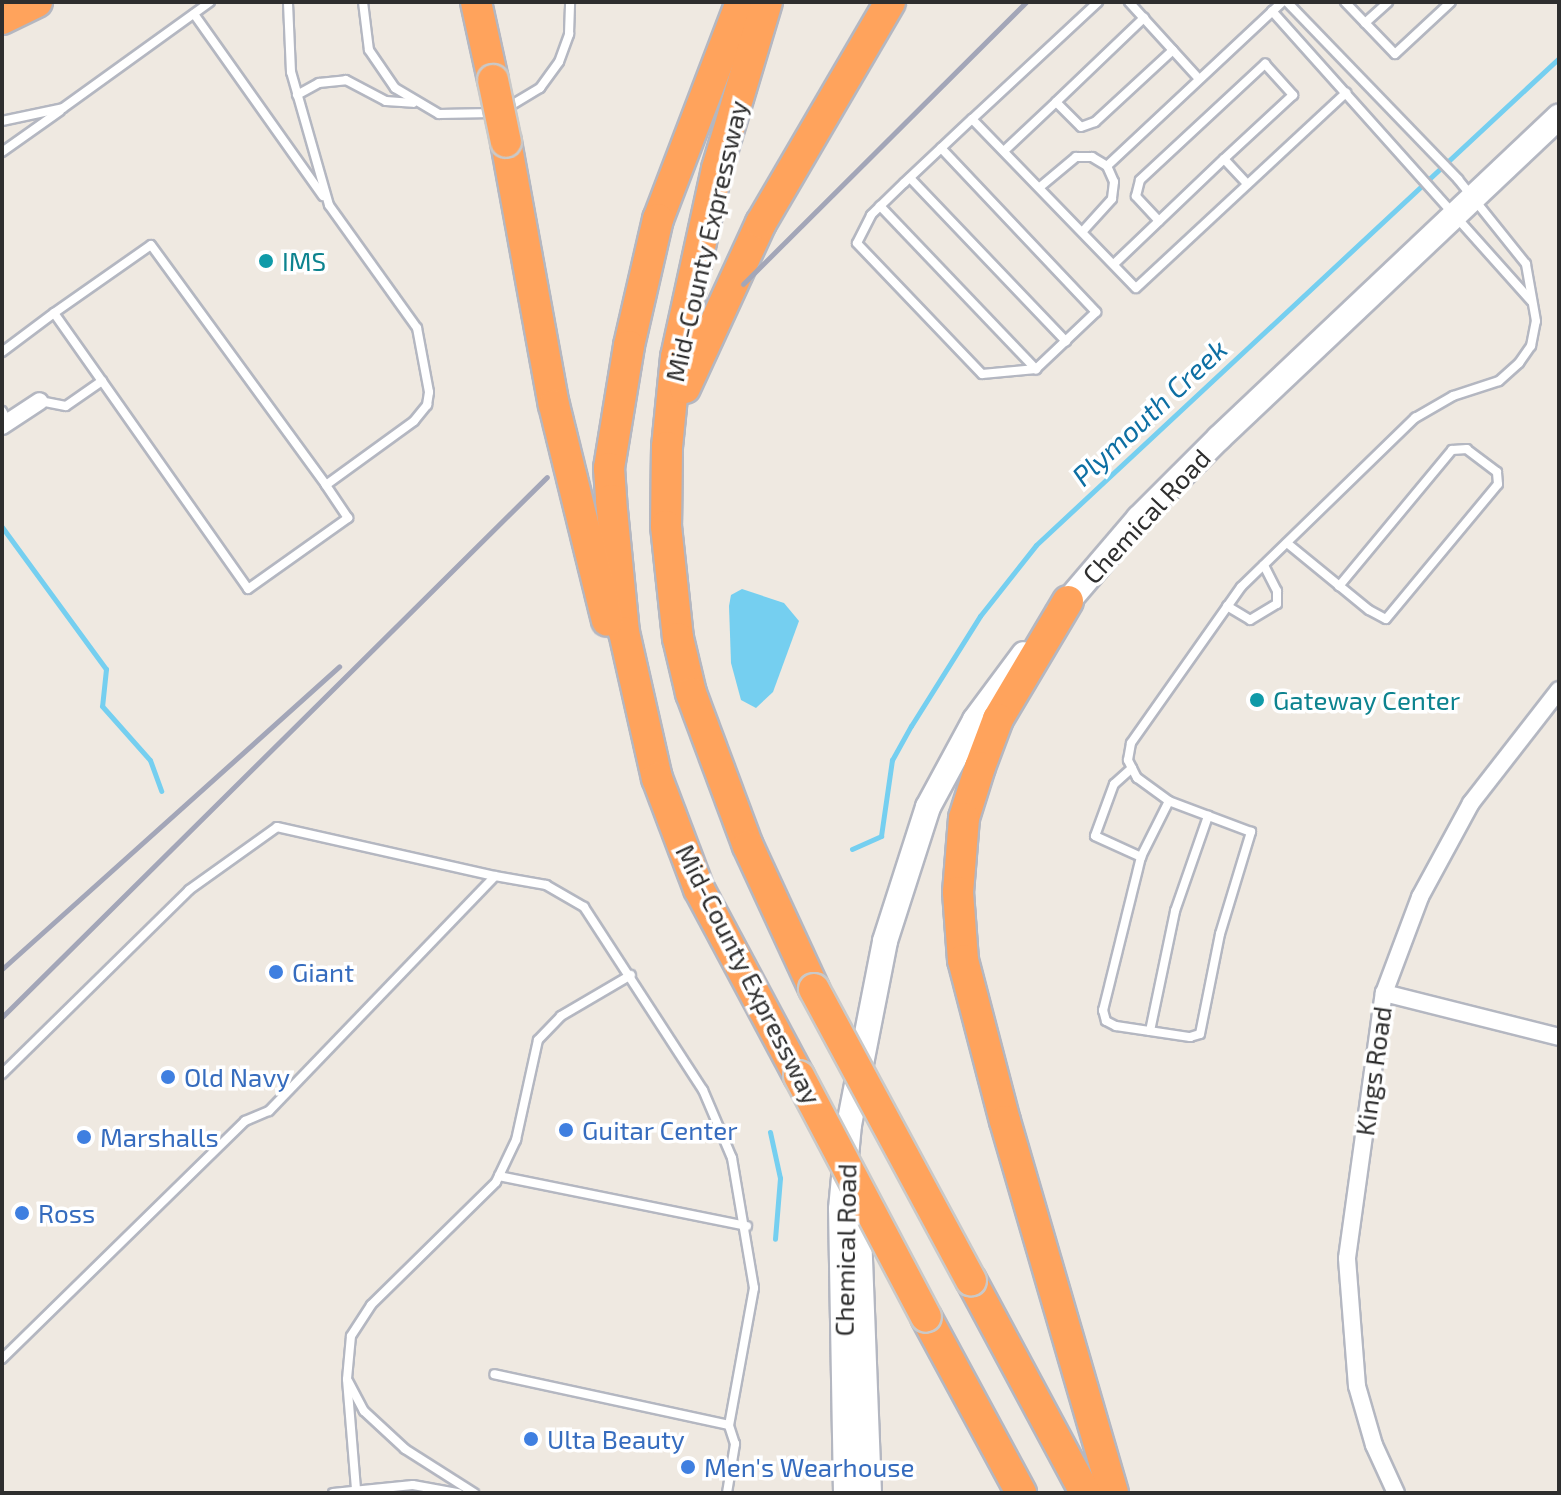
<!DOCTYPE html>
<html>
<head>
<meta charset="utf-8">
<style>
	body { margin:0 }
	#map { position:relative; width:1561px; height:1495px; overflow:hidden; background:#efe9e1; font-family:"Exo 2",sans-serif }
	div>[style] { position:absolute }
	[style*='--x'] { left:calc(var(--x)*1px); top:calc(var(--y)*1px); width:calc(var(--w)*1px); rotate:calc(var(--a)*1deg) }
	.water>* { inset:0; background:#75cff0 }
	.stream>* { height:5px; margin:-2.5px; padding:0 2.5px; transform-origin:2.5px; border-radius:2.5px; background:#75cff0 }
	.roads { filter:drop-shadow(2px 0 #b4b7c1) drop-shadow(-2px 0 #b4b7c1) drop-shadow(0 2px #b4b7c1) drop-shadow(0 -2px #b4b7c1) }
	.lane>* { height:8px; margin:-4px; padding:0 4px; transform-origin:4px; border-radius:4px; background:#fff }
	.street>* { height:16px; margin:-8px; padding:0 8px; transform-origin:8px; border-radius:8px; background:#fff }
	.secondary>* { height:24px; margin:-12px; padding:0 12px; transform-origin:12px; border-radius:12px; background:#fff }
	.highway>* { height:30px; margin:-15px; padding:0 15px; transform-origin:15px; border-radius:15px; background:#ffa35c }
	.rail>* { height:5px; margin:-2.5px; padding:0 2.5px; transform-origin:2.5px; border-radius:2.5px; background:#a3a6b8 }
	.bridges { filter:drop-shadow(2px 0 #c9c9c9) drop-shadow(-2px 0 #c9c9c9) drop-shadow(0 2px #c9c9c9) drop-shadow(0 -2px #c9c9c9) }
	.highway-bridge>* { height:30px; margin:-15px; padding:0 15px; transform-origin:15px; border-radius:15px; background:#ffa35c }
	.dots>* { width:22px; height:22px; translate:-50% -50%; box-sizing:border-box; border:4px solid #fff; border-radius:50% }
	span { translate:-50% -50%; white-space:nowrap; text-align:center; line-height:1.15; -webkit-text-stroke:7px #fff; paint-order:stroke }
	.street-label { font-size:26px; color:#2e2e2e }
	.culture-label { font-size:26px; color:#0d838f }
	.left { translate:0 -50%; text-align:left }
	.shop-label { font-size:26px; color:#366cbe }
	.water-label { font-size:28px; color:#0d6fa3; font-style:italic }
	.frame { position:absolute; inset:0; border:4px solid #2e2e2e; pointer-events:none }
</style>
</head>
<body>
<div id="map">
	<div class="water">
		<i style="clip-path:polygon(742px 589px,784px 603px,799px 621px,773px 692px,756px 708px,741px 700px,731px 663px,729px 606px,731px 595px)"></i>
	</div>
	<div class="stream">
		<i style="--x:2;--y:527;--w:176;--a:53.8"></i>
		<i style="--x:106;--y:669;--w:37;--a:96"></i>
		<i style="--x:102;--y:706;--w:72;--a:48.4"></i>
		<i style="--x:150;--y:760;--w:33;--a:70"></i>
		<i style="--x:852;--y:849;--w:32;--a:-24"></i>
		<i style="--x:881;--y:836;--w:77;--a:-81.8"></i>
		<i style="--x:892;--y:760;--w:39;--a:-61"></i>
		<i style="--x:911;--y:726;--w:130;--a:-57.9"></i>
		<i style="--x:980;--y:616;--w:90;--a:-51.7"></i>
		<i style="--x:1036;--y:545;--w:715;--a:-42.96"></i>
		<i style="--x:770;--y:1132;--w:47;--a:77.7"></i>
		<i style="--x:780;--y:1178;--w:61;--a:94.7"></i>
	</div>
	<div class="roads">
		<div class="lane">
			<i style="--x:363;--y:2;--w:48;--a:82.9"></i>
			<i style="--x:369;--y:50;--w:46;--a:55.6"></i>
			<i style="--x:395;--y:88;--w:51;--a:30.6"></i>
			<i style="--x:439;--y:114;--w:53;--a:-1.1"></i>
			<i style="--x:1098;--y:2;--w:172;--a:137.1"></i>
			<i style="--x:972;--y:119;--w:235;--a:45.9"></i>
			<i style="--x:1136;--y:288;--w:287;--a:-42.9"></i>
			<i style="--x:1129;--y:2;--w:104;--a:47.7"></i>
			<i style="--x:1345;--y:2;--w:72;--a:46.1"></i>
			<i style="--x:1395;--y:54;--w:76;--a:-42.9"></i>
			<i style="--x:1272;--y:11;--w:389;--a:48.2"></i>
			<i style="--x:194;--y:14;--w:223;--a:54.7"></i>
			<i style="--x:1365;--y:23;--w:31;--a:-42"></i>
			<i style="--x:297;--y:95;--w:25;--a:-29"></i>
			<i style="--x:319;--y:83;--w:27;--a:-6"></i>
			<i style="--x:346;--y:80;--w:45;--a:27.7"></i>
			<i style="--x:386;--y:101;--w:27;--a:4"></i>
			<i style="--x:1056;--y:102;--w:122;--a:-43.7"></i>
			<i style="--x:505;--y:109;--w:41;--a:-31"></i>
			<i style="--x:540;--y:88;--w:32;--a:-54"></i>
			<i style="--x:559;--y:62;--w:30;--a:-70"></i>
			<i style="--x:569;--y:34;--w:32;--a:-88"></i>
			<i style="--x:2;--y:121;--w:62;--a:-12"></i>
			<i style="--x:63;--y:108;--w:181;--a:-35.8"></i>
			<i style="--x:941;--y:148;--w:226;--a:46.6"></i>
			<i style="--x:1096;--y:312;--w:83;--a:136.5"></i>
			<i style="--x:1036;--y:369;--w:54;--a:174.7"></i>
			<i style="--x:982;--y:374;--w:181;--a:-133.7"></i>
			<i style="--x:857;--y:243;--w:31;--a:-63"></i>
			<i style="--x:871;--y:215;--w:46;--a:-44.1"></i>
			<i style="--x:904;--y:183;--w:93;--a:-43.3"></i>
			<i style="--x:1004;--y:151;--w:71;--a:-43.3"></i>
			<i style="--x:1056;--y:102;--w:35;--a:45"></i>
			<i style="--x:1081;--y:127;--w:15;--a:-20"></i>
			<i style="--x:1095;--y:122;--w:106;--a:-42.7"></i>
			<i style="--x:2;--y:152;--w:71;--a:-35.3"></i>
			<i style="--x:1107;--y:166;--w:240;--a:-43.1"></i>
			<i style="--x:910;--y:178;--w:226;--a:46.3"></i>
			<i style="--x:1040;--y:187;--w:47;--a:-39.8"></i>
			<i style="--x:1076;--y:157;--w:16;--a:0"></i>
			<i style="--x:1092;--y:157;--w:17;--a:31"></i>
			<i style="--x:1107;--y:166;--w:17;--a:66"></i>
			<i style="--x:1114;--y:182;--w:17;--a:97"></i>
			<i style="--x:1112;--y:199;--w:43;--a:132.2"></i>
			<i style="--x:880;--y:206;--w:226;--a:46.3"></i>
			<i style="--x:1159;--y:221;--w:34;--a:-133"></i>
			<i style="--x:1136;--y:196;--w:16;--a:-76"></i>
			<i style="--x:1140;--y:180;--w:171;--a:-42.9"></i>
			<i style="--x:1265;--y:64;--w:42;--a:47.9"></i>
			<i style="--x:1293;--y:95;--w:94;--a:137.2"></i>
			<i style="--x:1114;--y:264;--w:152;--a:-43.7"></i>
			<i style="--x:1224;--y:159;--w:34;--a:47"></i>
			<i style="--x:54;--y:313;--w:118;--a:-35"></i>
			<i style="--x:151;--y:245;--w:297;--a:53.9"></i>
			<i style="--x:2;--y:352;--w:65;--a:-36.9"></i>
			<i style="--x:54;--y:313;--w:83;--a:54.8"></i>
			<i style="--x:40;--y:401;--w:26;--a:11"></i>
			<i style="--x:66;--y:406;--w:44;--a:-34.8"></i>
			<i style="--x:102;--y:381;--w:254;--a:54.9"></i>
			<i style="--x:248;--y:589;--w:123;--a:-35.4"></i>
			<i style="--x:348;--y:518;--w:40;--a:-124"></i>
			<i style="--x:326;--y:485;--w:109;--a:-36"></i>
			<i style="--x:414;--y:421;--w:21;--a:-51"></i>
			<i style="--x:427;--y:405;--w:13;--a:-81"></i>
			<i style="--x:429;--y:392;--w:65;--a:-100.6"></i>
			<i style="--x:417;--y:328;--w:151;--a:-125.6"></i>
			<i style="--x:329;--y:205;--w:138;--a:-105.9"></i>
			<i style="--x:291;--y:72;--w:70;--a:-92.5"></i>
			<i style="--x:2;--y:411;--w:13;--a:61"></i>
			<i style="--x:1287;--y:543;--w:106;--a:39.3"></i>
			<i style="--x:1369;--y:610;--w:19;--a:28"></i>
			<i style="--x:1386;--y:619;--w:175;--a:-50.3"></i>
			<i style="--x:1498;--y:484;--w:12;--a:-95"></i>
			<i style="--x:1497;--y:472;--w:38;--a:-143"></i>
			<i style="--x:1467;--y:449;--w:15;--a:176"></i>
			<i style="--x:1452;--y:450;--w:177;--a:129.7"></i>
			<i style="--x:1227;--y:606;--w:27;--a:31"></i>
			<i style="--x:1250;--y:620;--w:31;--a:-31"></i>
			<i style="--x:1277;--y:604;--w:13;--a:-90"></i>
			<i style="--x:1277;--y:591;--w:29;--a:-117"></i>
			<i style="--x:1132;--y:768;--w:24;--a:138"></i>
			<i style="--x:1114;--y:784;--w:55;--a:110.1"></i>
			<i style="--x:1095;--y:836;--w:51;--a:24.5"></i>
			<i style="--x:1169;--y:801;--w:63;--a:116.6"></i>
			<i style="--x:1141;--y:857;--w:158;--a:103.9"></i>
			<i style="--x:1103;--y:1010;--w:11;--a:75"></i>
			<i style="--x:1106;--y:1021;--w:11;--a:27"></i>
			<i style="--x:1116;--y:1026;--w:75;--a:8.5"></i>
			<i style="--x:1190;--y:1037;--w:10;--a:-17"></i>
			<i style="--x:1200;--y:1034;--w:102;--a:-78.7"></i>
			<i style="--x:1220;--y:934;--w:107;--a:-73.1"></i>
			<i style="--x:1251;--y:832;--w:88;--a:-159.3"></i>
			<i style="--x:1169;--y:801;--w:39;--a:-144"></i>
			<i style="--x:1137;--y:778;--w:20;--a:-117"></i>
			<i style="--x:1128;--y:760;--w:17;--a:-80"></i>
			<i style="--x:1131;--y:743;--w:191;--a:-54.8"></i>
			<i style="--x:1241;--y:587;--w:243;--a:-44.2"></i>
			<i style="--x:1415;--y:418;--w:44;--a:-30.1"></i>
			<i style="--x:1453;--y:396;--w:48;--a:-18.1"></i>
			<i style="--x:1499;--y:381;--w:27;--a:-42"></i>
			<i style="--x:1519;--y:363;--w:21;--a:-55"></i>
			<i style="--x:1531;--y:346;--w:25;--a:-79"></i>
			<i style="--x:1536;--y:321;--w:58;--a:-100"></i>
			<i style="--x:1526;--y:264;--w:109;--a:-128.7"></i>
			<i style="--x:1458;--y:179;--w:246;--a:-134"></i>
			<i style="--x:1150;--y:1031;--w:123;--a:-78.2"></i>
			<i style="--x:1175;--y:911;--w:101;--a:-70.8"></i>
			<i style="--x:2;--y:1074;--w:262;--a:-44.5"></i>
			<i style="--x:189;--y:890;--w:108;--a:-35.6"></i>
			<i style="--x:277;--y:827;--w:223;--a:12.7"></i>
			<i style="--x:499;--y:1176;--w:253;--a:11.4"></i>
			<i style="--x:2;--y:1359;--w:340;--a:-44.4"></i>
			<i style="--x:245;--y:1121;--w:26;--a:-23"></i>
			<i style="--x:269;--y:1111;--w:326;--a:-46.1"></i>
			<i style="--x:495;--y:876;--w:52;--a:10"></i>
			<i style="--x:546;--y:885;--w:44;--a:30.1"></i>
			<i style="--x:584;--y:907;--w:218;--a:57"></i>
			<i style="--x:703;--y:1090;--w:74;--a:66.9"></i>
			<i style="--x:732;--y:1158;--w:132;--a:80.4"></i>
			<i style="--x:754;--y:1288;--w:139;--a:100.3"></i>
			<i style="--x:729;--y:1425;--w:240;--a:-167.8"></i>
			<i style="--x:348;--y:1381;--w:34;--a:62"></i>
			<i style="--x:364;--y:1411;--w:56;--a:42.8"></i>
			<i style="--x:405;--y:1449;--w:82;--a:32.5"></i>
			<i style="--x:356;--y:1489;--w:110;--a:-94.7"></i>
			<i style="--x:347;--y:1379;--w:43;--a:-84.7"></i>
			<i style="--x:351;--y:1336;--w:37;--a:-57"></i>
			<i style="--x:371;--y:1305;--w:175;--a:-44.5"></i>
			<i style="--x:496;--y:1182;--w:47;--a:-64.5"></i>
			<i style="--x:516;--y:1140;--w:102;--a:-77.6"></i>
			<i style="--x:538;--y:1040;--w:33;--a:-46"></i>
			<i style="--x:561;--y:1016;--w:81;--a:-30.4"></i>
			<i style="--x:333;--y:1493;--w:80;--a:-5.7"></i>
			<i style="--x:413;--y:1485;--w:46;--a:10.1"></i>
			<i style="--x:727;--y:1493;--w:50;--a:-80.7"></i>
			<i style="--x:735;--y:1444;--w:20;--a:-108"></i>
		</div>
		<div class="street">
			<i style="--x:2;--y:426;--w:45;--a:-33.3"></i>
			<i style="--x:1384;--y:993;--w:180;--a:14.1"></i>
			<i style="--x:1396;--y:1493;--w:53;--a:-114.6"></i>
			<i style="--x:1374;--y:1445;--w:61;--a:-106.1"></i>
			<i style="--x:1357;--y:1386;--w:128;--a:-94.5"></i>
			<i style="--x:1347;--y:1258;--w:268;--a:-82.1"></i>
			<i style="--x:1384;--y:993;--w:103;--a:-69.4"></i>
			<i style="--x:1420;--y:897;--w:107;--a:-61.5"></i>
			<i style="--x:1471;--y:803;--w:143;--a:-52.1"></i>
		</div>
		<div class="secondary">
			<i style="--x:1058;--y:613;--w:125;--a:-49.5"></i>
			<i style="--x:1139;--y:518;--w:113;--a:-45"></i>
			<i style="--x:1219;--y:438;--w:468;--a:-43.4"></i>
			<i style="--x:858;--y:1207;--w:286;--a:87.8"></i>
			<i style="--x:846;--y:1493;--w:284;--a:-91"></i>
			<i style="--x:841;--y:1209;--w:84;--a:-84.6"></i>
			<i style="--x:849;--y:1125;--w:187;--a:-78.9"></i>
			<i style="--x:885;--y:941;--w:141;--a:-72.2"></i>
			<i style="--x:928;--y:807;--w:99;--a:-61.6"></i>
			<i style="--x:975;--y:720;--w:82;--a:-53.4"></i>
		</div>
		<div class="highway">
			<i style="--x:476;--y:2;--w:80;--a:77.7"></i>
			<i style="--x:741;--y:2;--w:232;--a:110.9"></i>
			<i style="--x:658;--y:219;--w:130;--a:102.9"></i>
			<i style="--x:629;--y:346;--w:124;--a:99.3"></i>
			<i style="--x:609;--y:468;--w:32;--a:86"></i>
			<i style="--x:611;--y:500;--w:133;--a:84.4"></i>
			<i style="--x:624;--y:632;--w:150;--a:77.3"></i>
			<i style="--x:657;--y:778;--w:119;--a:69.3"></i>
			<i style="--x:699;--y:889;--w:212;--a:61.9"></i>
			<i style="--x:767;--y:2;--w:174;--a:106.7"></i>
			<i style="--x:717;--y:169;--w:192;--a:102.3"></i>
			<i style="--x:676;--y:357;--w:90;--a:95.7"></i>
			<i style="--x:667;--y:447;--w:79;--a:90.7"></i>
			<i style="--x:666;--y:526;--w:113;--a:83.9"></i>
			<i style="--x:678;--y:638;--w:57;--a:76.7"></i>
			<i style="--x:691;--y:693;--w:163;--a:69.6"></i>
			<i style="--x:748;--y:846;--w:157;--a:65.2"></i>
			<i style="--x:2;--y:19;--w:39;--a:-26"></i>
			<i style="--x:506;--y:142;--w:267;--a:79.7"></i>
			<i style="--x:554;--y:405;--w:222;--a:76.2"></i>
			<i style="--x:685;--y:388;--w:182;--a:-65.3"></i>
			<i style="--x:761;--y:223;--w:256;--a:-59.7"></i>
			<i style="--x:1068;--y:601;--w:137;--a:120.7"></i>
			<i style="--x:998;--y:719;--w:51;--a:110.6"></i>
			<i style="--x:980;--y:767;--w:53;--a:107.4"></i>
			<i style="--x:964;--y:818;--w:74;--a:94.6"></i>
			<i style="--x:958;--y:892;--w:68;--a:85.8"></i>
			<i style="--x:963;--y:960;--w:166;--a:75.4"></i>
			<i style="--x:1005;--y:1121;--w:387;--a:73.8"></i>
			<i style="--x:971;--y:1280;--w:242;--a:61.8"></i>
			<i style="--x:926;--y:1317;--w:200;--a:61.6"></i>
		</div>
	</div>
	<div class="rail">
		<i style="--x:743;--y:284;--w:400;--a:-44.9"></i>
		<i style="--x:2;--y:969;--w:453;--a:-41.9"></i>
		<i style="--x:2;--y:1017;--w:767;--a:-44.74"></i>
	</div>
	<div class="bridges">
		<div class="highway-bridge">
			<i style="--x:493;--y:80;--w:63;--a:78.2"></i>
			<i style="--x:814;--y:989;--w:331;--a:61.7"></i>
			<i style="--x:799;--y:1076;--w:272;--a:62.2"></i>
		</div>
	</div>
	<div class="dots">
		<i style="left:266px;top:261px;background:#0f9aa8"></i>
		<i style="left:1257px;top:700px;background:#0f9aa8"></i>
		<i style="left:276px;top:972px;background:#3f7fe0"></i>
		<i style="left:168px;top:1077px;background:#3f7fe0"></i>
		<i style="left:566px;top:1130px;background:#3f7fe0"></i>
		<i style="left:84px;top:1137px;background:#3f7fe0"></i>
		<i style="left:22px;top:1213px;background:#3f7fe0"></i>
		<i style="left:531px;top:1439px;background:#3f7fe0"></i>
		<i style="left:688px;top:1467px;background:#3f7fe0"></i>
	</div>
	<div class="street-label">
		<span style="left:706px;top:241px;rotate:-77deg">Mid-County Expressway</span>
		<span style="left:1146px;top:516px;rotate:-47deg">Chemical Road</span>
		<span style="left:749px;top:974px;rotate:63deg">Mid-County Expressway</span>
		<span style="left:1373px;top:1071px;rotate:-82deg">Kings Road</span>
		<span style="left:845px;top:1250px;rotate:-89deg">Chemical Road</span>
	</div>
	<div class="culture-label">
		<span class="left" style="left:282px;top:261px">IMS</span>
		<span class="left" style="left:1273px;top:700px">Gateway Center</span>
	</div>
	<div class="shop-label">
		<span class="left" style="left:292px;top:972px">Giant</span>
		<span class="left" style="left:184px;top:1077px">Old Navy</span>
		<span class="left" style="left:582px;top:1130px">Guitar Center</span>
		<span class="left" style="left:100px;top:1137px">Marshalls</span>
		<span class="left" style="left:38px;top:1213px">Ross</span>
		<span class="left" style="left:547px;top:1439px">Ulta Beauty</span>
		<span class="left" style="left:704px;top:1467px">Men's Wearhouse</span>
	</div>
	<div class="water-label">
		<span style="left:1149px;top:412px;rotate:-43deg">Plymouth Creek</span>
	</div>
	<div class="frame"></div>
</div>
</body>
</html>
